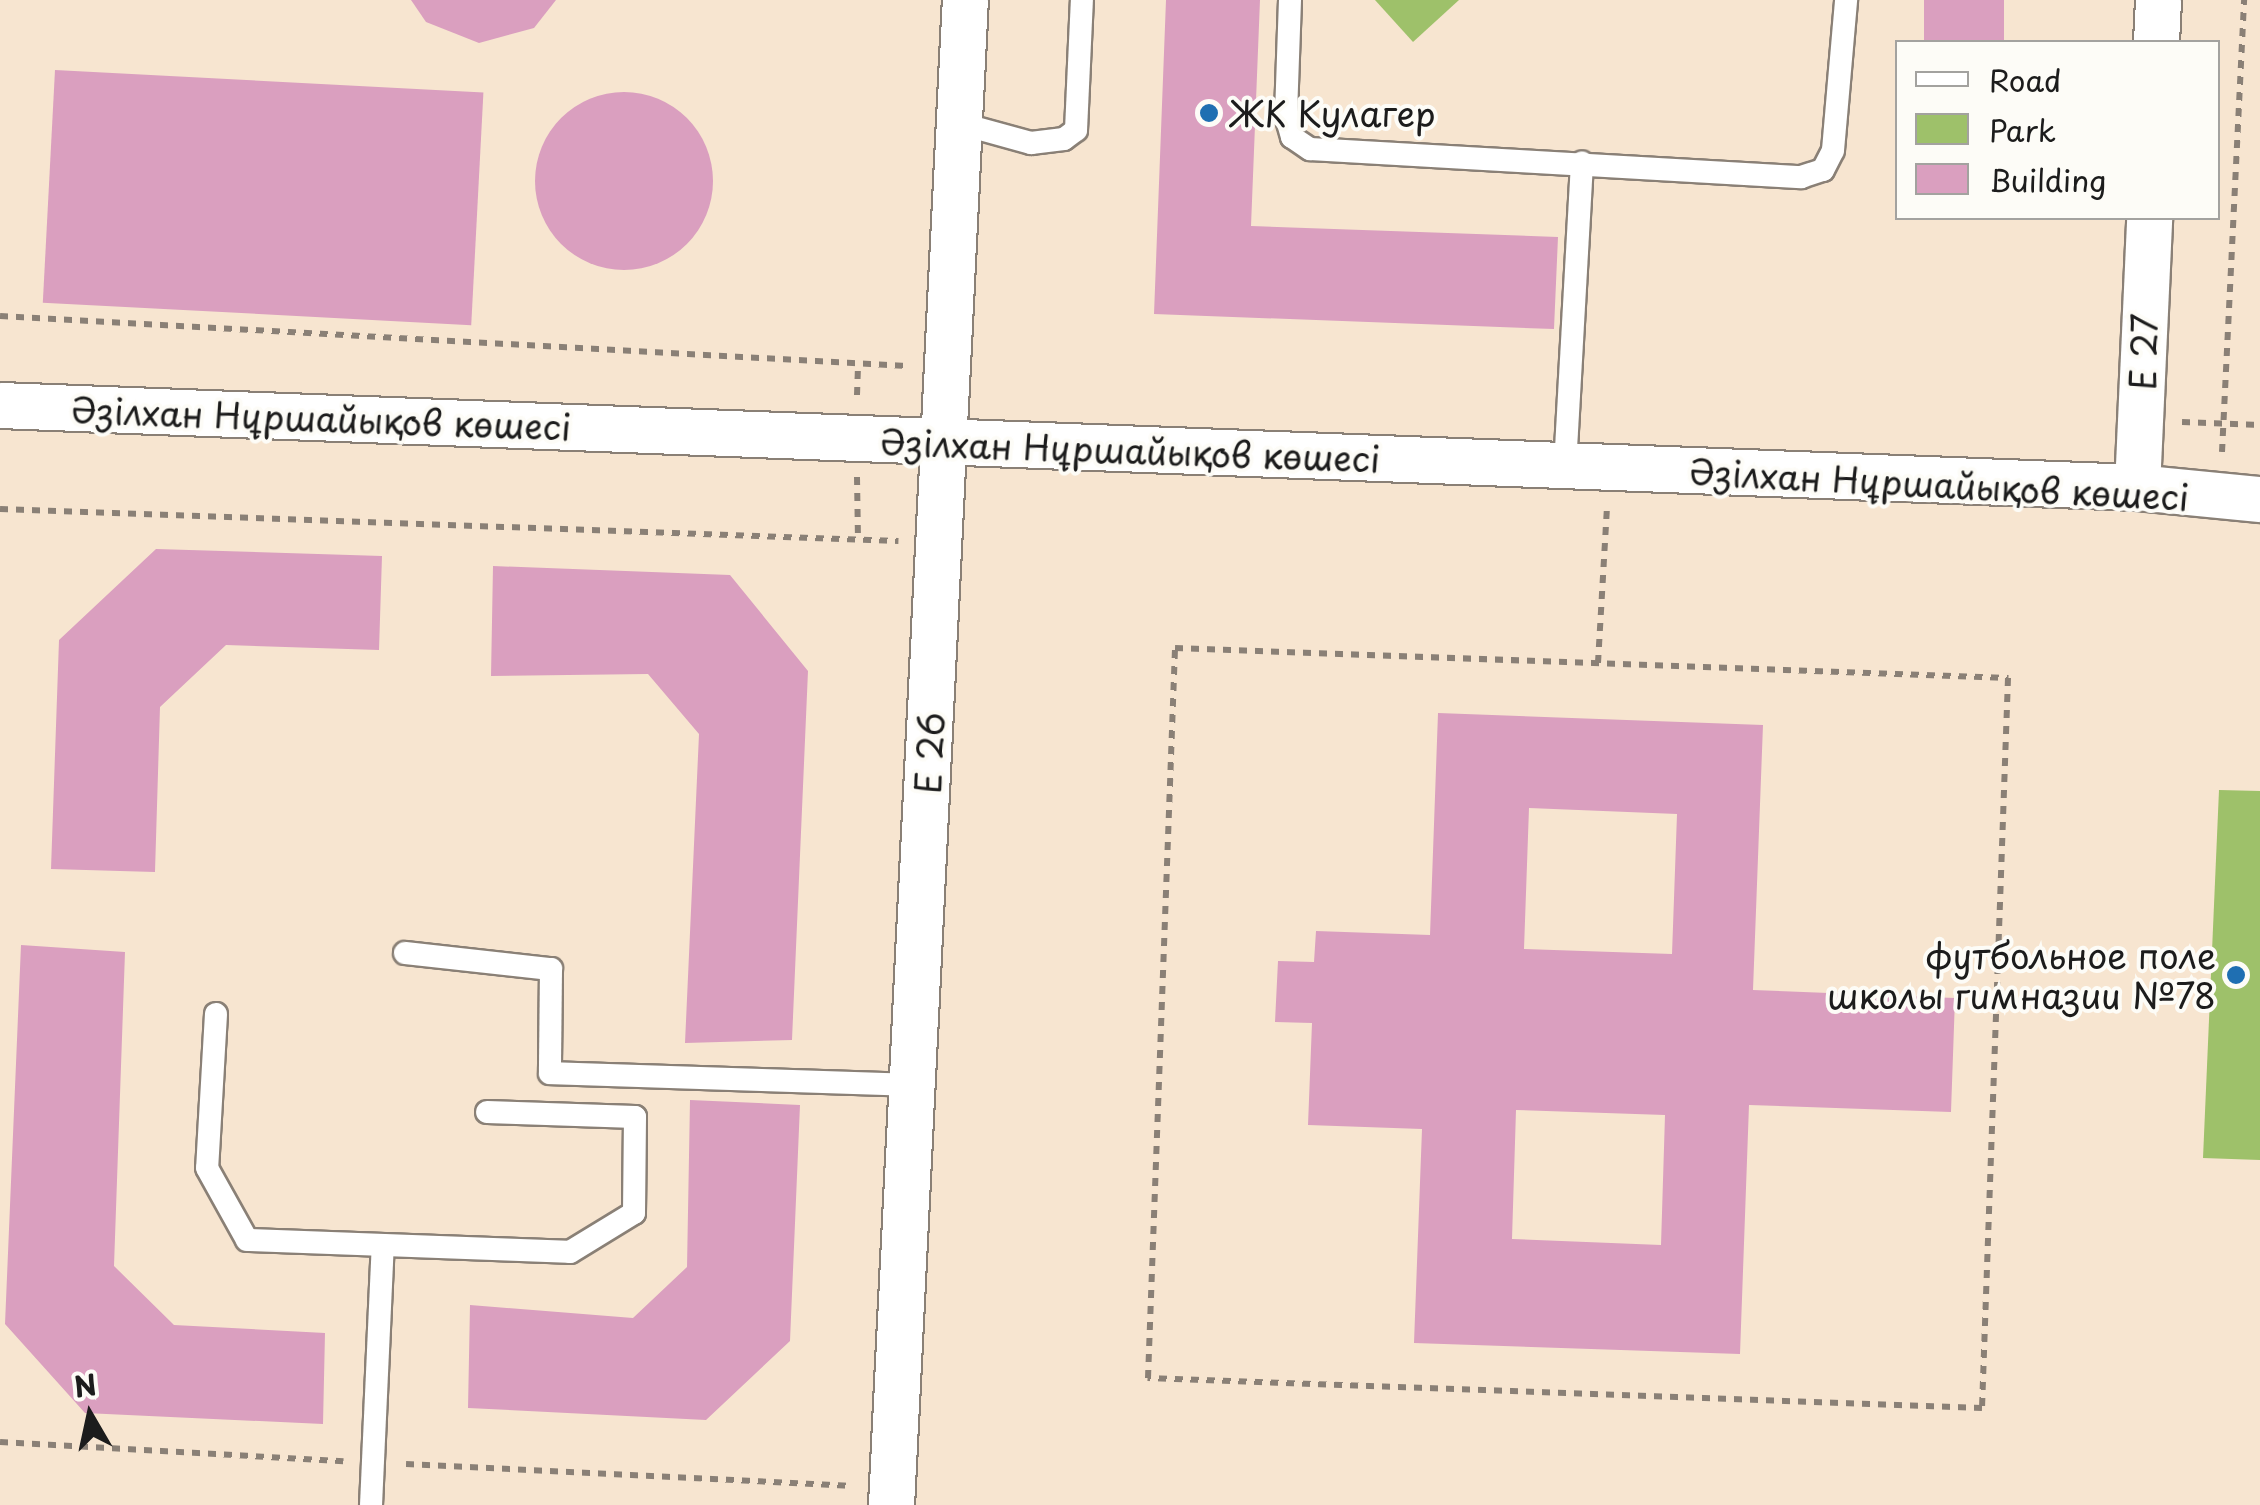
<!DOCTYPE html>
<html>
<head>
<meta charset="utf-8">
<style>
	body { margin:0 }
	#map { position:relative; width:2260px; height:1505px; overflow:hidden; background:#f7e5d0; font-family:"Playpen Sans",sans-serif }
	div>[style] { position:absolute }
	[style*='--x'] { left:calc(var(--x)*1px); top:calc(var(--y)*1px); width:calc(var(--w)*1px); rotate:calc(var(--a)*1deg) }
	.green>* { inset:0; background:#9ec16a }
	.building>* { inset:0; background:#da9fbf; transform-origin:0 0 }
	.round { border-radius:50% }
	.path>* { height:6px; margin-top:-3px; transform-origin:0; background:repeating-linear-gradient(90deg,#8a8076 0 8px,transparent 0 16px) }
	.roads { filter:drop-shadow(2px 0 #8a8076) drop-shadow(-2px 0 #8a8076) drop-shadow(0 2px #8a8076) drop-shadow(0 -2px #8a8076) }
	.service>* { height:22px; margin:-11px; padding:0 11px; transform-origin:11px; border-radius:11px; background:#fff }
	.minor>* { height:45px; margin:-22.5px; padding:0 22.5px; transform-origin:22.5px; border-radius:22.5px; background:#fff }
	.dots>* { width:28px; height:28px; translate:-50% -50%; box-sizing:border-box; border:5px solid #fdfcf7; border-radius:50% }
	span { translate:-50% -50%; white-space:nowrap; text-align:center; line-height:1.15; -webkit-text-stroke:8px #fdfcf7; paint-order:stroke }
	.poi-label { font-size:35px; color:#1c1c1c }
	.left { translate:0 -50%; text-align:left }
	.right { translate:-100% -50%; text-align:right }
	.street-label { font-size:35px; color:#1c1c1c }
	.legend { position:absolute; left:1895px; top:40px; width:325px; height:180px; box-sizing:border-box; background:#fdfcf7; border:2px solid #a3a29f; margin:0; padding:12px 18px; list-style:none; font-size:30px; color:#1c1c1c }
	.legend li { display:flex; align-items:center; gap:20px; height:50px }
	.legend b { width:50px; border:2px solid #a3a29f }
	.north { position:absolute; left:40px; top:1365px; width:100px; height:100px; -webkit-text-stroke:8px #fdfcf7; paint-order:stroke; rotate:351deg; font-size:28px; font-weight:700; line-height:40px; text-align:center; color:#1c1c1c }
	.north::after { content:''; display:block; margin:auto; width:35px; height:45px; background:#1c1c1c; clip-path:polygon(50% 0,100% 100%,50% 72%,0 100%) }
</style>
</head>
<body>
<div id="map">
	<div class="green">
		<i style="clip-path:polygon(1375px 0,1459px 0,1413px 42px)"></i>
		<i style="clip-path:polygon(2219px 790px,2260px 791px,2260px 1160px,2203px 1158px)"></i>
	</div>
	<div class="building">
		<i style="clip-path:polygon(411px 0,556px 0,534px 28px,479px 43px,426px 22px)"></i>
		<i style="clip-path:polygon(1166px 0,1260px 0,1251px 226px,1558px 237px,1554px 329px,1154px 314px)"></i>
		<i style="left:1924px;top:0;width:80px;height:42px"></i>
		<i style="left:55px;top:70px;width:429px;height:233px;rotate:3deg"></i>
		<i class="round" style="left:535px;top:92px;width:178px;height:178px"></i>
		<i style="clip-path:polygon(156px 549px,382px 556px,379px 650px,226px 645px,160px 707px,155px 872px,51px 869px,59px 640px)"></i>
		<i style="clip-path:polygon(493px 566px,730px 575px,808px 671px,792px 1040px,685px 1043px,699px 734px,648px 674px,491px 676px)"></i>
		<i style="clip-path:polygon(evenodd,1438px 713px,1763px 725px,1753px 990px,1955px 998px,1951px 1112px,1749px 1105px,1740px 1354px,1414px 1343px,1422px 1129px,1308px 1125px,1312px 1023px,1275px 1022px,1278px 961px,1314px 962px,1316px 931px,1430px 935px,1438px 713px,1529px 808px,1677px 814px,1672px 954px,1524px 949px,1529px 808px,1438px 713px,1516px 1110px,1665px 1115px,1661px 1245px,1512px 1239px,1516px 1110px)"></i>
		<i style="clip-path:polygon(21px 945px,125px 952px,114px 1266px,174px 1325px,325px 1333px,323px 1424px,85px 1413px,5px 1324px)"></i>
		<i style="clip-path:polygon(690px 1100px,800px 1105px,790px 1341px,706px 1420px,468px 1408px,470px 1305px,633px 1318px,687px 1267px)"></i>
	</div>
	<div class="path">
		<i style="--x:0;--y:316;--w:908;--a:3.16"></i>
		<i style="--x:857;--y:395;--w:29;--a:-88"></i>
		<i style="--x:2182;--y:422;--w:78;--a:2.2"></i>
		<i style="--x:2222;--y:452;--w:453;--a:-87.2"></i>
		<i style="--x:857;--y:477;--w:61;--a:89.1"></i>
		<i style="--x:0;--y:509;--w:899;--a:2.04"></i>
		<i style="--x:1175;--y:648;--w:834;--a:2.06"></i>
		<i style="--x:2008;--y:678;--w:730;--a:92.04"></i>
		<i style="--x:1982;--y:1408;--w:835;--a:-177.94"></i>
		<i style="--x:1148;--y:1378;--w:730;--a:-87.88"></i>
		<i style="--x:1598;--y:663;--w:154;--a:-86.7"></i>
		<i style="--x:0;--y:1442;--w:344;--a:3.2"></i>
		<i style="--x:406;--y:1464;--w:443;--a:2.8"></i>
	</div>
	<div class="roads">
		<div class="service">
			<i style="--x:1290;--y:0;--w:116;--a:92"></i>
			<i style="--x:1286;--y:116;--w:22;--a:74"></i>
			<i style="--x:1292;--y:137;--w:22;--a:34"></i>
			<i style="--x:1310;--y:149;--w:492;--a:3.3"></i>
			<i style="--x:1801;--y:177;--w:23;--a:-18"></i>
			<i style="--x:1823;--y:170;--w:22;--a:-63"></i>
			<i style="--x:1833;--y:150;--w:151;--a:-85"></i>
			<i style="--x:962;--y:124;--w:72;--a:15.4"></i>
			<i style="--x:1031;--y:143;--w:33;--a:-7"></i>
			<i style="--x:1064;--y:139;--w:15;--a:-37"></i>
			<i style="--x:1076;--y:130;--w:130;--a:-87.4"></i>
			<i style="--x:1565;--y:467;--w:305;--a:-86.8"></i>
			<i style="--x:405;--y:953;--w:147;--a:6.3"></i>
			<i style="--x:551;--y:969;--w:104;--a:90.6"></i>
			<i style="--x:550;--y:1073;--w:362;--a:1.9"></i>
			<i style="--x:216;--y:1014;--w:154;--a:93.3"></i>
			<i style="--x:207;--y:1168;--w:82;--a:60.9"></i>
			<i style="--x:247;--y:1240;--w:323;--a:2.1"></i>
			<i style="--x:570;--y:1252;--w:75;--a:-31.4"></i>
			<i style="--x:634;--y:1213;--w:96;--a:-89.4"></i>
			<i style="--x:635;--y:1117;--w:148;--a:-178.1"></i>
			<i style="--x:371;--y:1505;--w:260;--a:-87.4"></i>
		</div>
		<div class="minor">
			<i style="--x:2156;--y:42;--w:42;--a:-87.3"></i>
			<i style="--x:0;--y:405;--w:2139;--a:2.2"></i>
			<i style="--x:2137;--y:487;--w:124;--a:5.6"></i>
			<i style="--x:2137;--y:487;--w:269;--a:-87.4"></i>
			<i style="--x:891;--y:1505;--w:1507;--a:-87.19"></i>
		</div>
	</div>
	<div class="dots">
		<i style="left:1209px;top:113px;background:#1f6fb2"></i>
		<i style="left:2236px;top:975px;background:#1f6fb2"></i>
	</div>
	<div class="poi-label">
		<span class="left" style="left:1229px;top:113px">ЖК Кулагер</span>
		<span class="right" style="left:2216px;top:975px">футбольное поле<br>школы гимназии №78</span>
	</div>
	<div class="street-label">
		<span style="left:2143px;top:352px;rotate:-88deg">E 27</span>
		<span style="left:321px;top:418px;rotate:2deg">Әзілхан Нұршайықов көшесі</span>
		<span style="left:1130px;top:450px;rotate:2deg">Әзілхан Нұршайықов көшесі</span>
		<span style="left:1939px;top:484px;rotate:3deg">Әзілхан Нұршайықов көшесі</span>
		<span style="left:929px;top:753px;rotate:-87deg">E 26</span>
	</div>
	<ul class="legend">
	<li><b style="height:12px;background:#fff"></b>Road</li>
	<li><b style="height:28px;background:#9ec16a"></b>Park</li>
	<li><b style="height:28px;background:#da9fbf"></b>Building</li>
	</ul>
	<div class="north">N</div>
</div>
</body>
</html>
